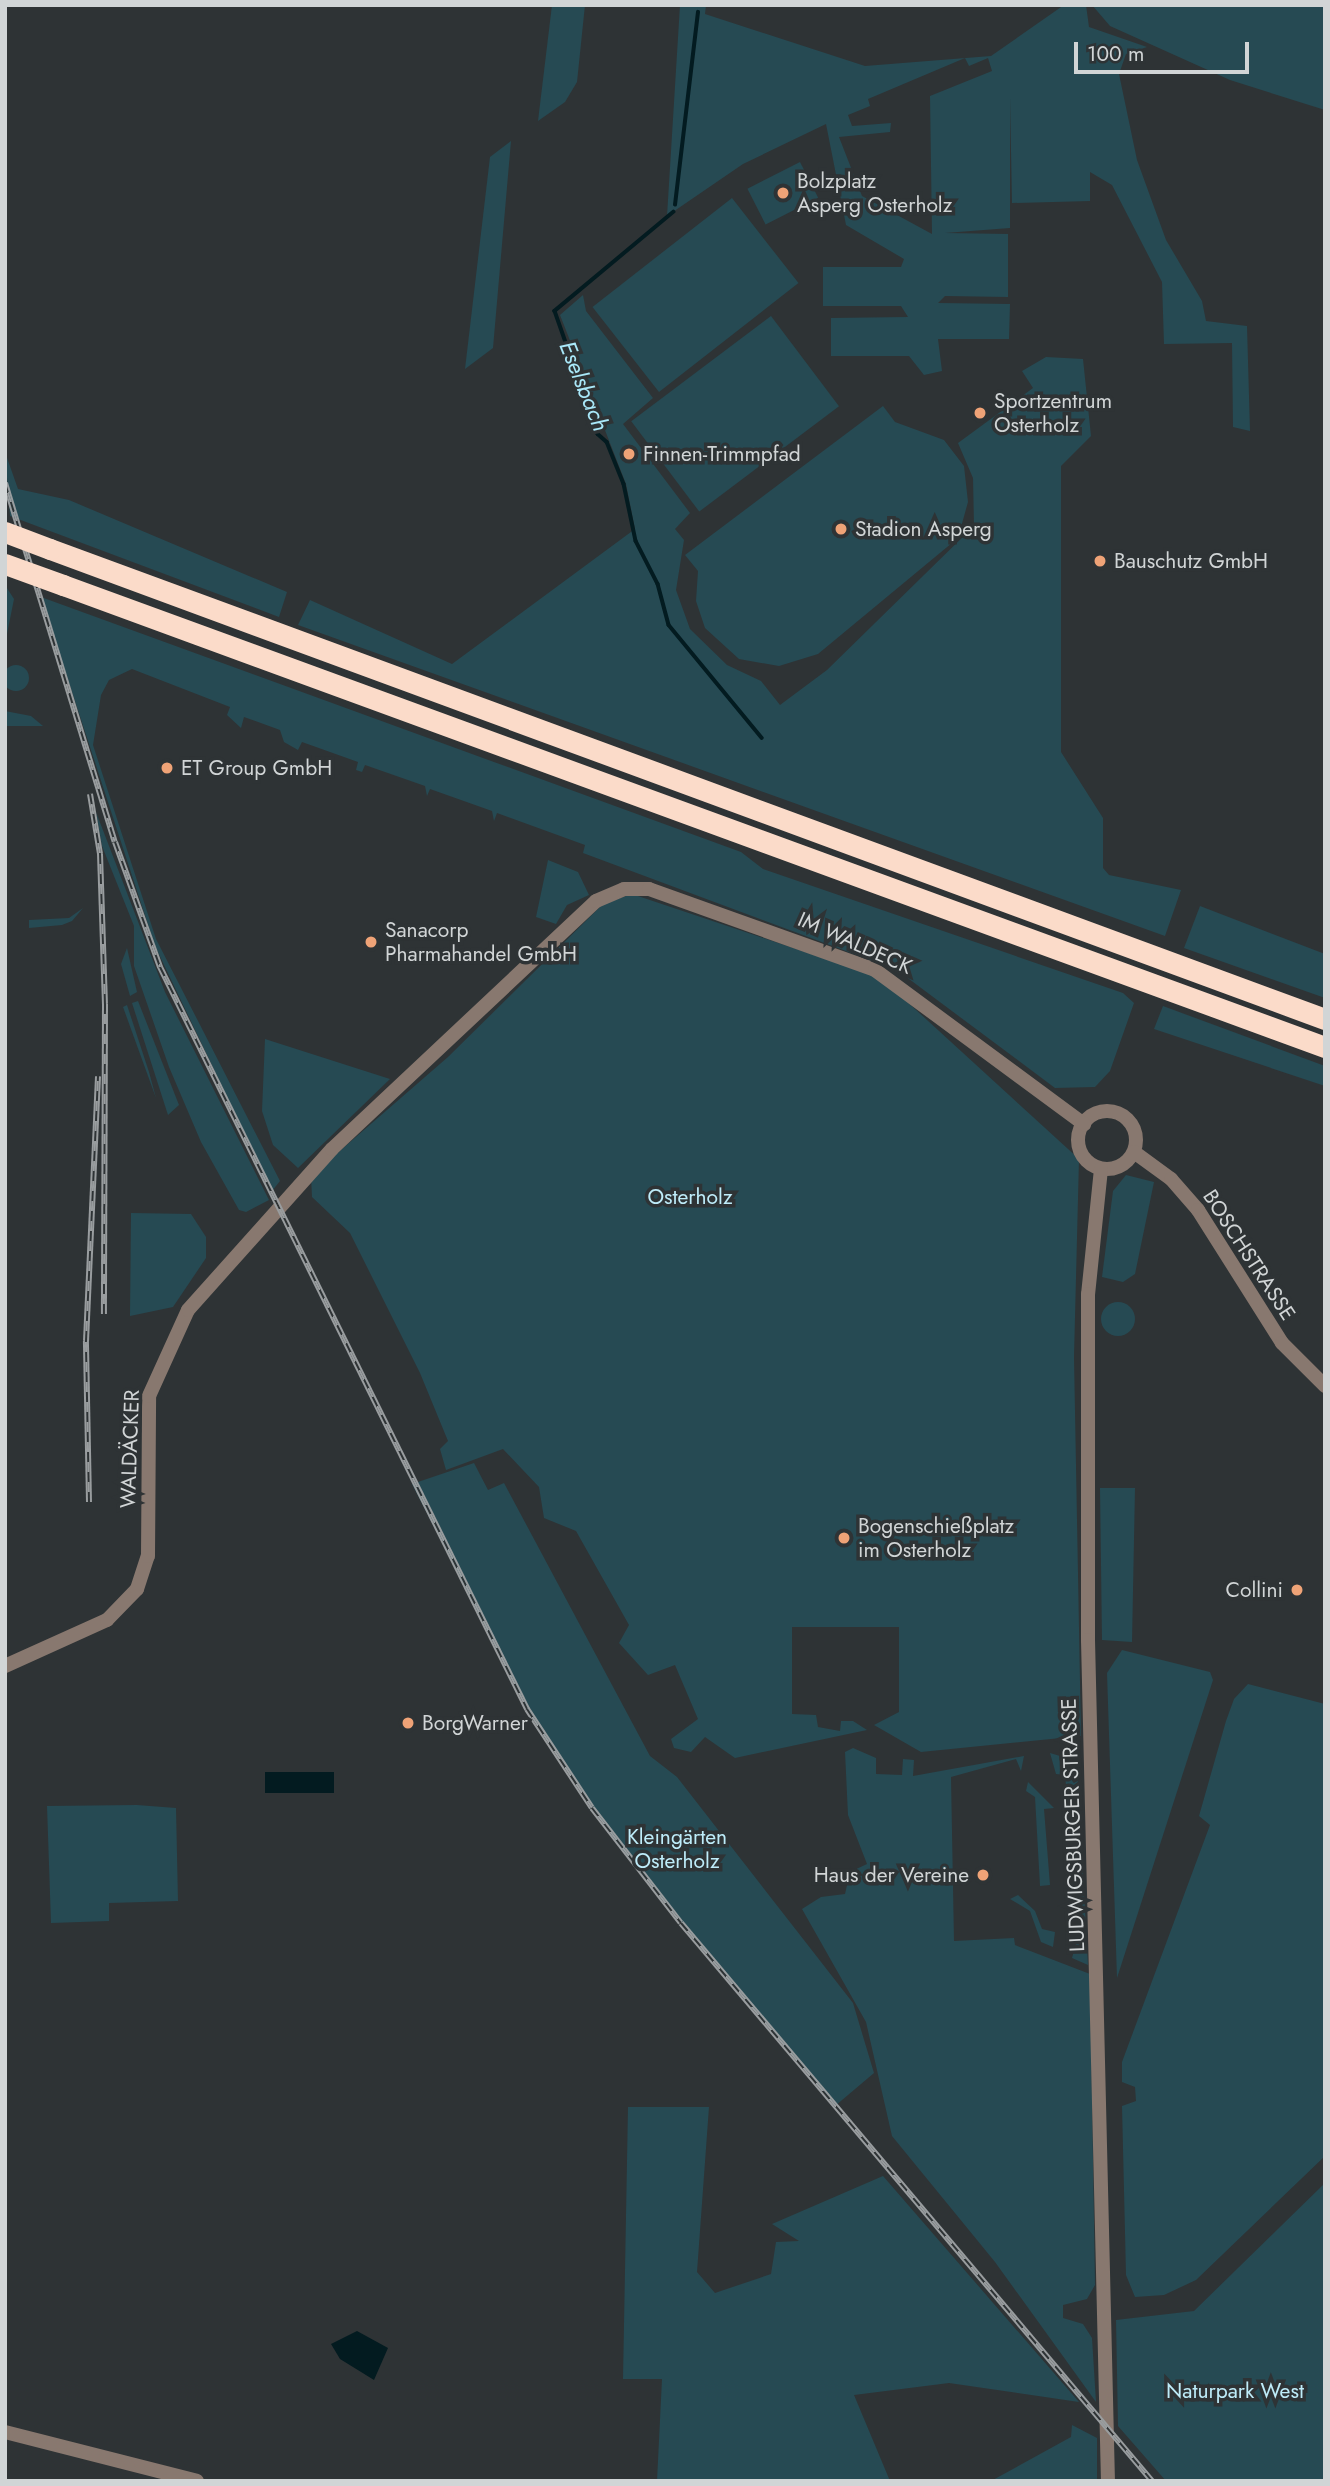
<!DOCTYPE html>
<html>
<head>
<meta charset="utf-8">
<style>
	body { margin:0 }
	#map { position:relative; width:1330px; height:2486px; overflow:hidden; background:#2e3335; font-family:Jost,sans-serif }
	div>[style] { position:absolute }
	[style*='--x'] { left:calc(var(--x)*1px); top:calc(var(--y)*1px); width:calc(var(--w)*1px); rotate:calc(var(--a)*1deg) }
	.green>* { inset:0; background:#264a53; transform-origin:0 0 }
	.round { border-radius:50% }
	.water>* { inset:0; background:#031b20; transform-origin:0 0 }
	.stream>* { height:3.5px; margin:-1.75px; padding:0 1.75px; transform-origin:1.75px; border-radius:1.75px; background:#031b20 }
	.tertiary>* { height:14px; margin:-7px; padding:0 7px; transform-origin:7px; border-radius:7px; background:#88786f }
	.tertiary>.ring { margin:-7px; padding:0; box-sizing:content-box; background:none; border:14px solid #88786f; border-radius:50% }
	.motorway>* { height:21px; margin:-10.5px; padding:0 10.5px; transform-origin:10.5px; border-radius:10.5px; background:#fbdbc9 }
	.rail>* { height:6px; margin-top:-3px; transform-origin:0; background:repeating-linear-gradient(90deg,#2e3335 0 10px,#999d9f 0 20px); box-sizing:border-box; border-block:2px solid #999d9f }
	.motorway-bridge>* { height:21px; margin:-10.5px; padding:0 10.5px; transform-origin:10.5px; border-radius:10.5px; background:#fbdbc9 }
	.dots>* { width:19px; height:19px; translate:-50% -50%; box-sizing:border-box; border:4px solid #2e3335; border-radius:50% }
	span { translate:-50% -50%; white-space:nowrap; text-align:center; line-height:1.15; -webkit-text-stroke:7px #2e3335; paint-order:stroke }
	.poi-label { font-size:21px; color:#d1d5d6 }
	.left { translate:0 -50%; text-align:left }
	.right { translate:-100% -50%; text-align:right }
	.street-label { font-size:21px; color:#d1d5d6 }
	.park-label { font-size:21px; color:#beecf9 }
	.water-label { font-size:23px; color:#a9e8f9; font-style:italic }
	.frame { position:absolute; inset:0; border:7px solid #d1d5d6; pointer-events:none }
	.scale { position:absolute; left:1074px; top:42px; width:175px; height:32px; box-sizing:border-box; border:4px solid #d1d5d6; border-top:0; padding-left:9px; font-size:21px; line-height:24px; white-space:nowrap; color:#d1d5d6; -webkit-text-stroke:5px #2e3335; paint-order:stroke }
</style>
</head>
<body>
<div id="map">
	<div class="green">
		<i style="clip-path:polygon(552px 5px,585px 5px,577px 82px,565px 102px,538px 121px)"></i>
		<i style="clip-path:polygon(evenodd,680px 5px,706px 5px,705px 14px,865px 66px,991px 56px,1064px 5px,1086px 5px,1089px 27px,1147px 47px,1126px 54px,1119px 74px,1137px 160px,1166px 240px,1202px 301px,1206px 321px,1247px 326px,1250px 431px,1233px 427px,1232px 343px,1164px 344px,1162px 282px,1112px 185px,1090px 172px,1090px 201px,1012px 203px,1010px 98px,1010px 228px,945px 233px,1008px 234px,1008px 297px,945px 296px,938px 303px,1010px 304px,1009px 339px,938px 339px,942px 371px,924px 375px,909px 356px,831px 356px,831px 318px,908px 317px,901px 306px,823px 306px,823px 267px,901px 267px,904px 259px,846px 225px,826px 124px,743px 164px,667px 216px,680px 5px,965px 58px,969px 66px,988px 58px,992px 71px,930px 96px,932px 234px,862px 196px,839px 137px,890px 132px,891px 123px,852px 126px,848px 115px,870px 106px,868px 99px,965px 58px)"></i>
		<i style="clip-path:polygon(1092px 5px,1325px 5px,1325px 110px,1230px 80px,1110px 26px)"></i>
		<i style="clip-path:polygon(511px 141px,493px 348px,465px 369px,490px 157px)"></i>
		<i style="left:800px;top:162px;width:40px;height:59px;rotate:63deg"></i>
		<i style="left:732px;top:198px;width:108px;height:177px;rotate:52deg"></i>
		<i style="clip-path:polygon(583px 295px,586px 311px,653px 398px,623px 424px,690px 513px,675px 529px,684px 540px,676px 590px,690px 629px,727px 665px,761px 681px,780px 705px,827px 670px,974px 526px,973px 478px,958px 443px,1033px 388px,1022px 371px,1046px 357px,1083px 359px,1091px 436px,1061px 466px,1061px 752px,1103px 818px,1103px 868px,1109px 875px,1181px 890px,1165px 936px,298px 625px,310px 600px,452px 664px,635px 529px,626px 484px,560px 315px)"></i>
		<i style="left:771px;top:316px;width:113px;height:175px;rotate:53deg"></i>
		<i style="clip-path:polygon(883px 406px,895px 422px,944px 440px,964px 466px,968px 502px,958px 538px,818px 654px,779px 666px,739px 659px,705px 628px,696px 601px,698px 571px,685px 555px)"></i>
		<i style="clip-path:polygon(5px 452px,18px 489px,69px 500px,287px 592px,279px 617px,10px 516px)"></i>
		<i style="clip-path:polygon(5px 585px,14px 599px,5px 644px)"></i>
		<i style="clip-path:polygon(41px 597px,741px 852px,763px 869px,1123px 993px,1134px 1003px,1110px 1071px,1095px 1087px,1055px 1088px,897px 970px,583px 853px,585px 845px,497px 813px,494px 821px,492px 811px,430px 789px,427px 796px,425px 786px,365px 765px,362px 772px,356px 770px,358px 762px,302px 742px,298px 750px,284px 742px,280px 730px,244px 717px,241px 728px,227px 715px,230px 707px,132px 669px,109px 680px,101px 695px,93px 745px,156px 939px,280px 1181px,272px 1191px,155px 946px)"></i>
		<i class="round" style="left:3px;top:665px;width:26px;height:26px"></i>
		<i style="clip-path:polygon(5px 711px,31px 716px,43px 726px,5px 726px)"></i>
		<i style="clip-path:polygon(96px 812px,165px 992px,269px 1200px,246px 1212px,239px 1210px,201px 1142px,169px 1067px,134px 966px,134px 926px,102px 846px)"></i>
		<i style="clip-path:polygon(548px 860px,578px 872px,589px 895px,567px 905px,556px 924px,536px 917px)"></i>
		<i style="clip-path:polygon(632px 894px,880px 977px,1079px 1159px,1074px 1357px,1081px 1736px,921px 1752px,874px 1725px,899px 1712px,899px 1627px,792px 1627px,792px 1714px,816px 1715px,818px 1727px,840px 1731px,841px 1721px,853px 1721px,867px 1730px,735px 1758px,705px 1737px,691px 1752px,674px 1748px,671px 1739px,698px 1719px,675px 1665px,648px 1675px,619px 1643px,629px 1625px,576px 1531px,544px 1518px,539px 1487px,503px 1449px,446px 1470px,440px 1449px,448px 1441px,420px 1373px,350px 1233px,312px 1197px,311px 1176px,448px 1057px,603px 904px)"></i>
		<i style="clip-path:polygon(1200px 906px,1325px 954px,1325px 998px,1184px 948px)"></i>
		<i style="clip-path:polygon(83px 908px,72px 921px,62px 925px,29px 928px,29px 920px,69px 918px)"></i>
		<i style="clip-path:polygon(127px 948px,137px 992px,130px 996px,121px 964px)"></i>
		<i style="clip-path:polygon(138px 1001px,179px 1105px,168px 1115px,132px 1003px)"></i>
		<i style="clip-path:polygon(127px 1005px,149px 1072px,156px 1098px,123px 1007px)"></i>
		<i style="clip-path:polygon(1163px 1006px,1325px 1066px,1325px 1086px,1154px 1029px)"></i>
		<i style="clip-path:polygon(265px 1039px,390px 1079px,298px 1168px,273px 1145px,262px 1111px)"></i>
		<i style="clip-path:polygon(1126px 1175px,1154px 1182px,1135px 1274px,1123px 1282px,1102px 1277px,1113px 1191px)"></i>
		<i style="clip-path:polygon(131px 1213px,191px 1214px,206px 1237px,206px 1258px,173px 1307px,130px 1316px)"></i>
		<i class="round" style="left:1101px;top:1302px;width:34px;height:34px"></i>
		<i style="clip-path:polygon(474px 1463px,488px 1490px,504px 1483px,650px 1756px,677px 1777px,853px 2003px,874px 2073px,835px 2106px,620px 1848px,527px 1709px,412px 1484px)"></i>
		<i style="clip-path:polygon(1100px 1488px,1135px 1488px,1132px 1642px,1102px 1640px)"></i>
		<i style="clip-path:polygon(1122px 1650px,1210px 1672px,1213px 1680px,1117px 1978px,1107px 1673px)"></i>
		<i style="clip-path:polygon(1248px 1684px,1325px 1704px,1325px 2156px,1196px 2280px,1164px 2295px,1135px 2297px,1126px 2275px,1122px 2106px,1136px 2101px,1135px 2087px,1122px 2082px,1122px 2062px,1210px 1825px,1199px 1816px,1226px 1721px,1234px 1699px)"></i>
		<i style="clip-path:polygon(853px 1748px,876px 1758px,876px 1774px,902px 1775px,903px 1759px,914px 1760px,913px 1776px,1024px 1756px,1021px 1771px,1016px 1759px,951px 1777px,954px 1941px,1014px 1938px,1015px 1945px,1090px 1974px,1095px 2285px,1087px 2299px,1063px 2305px,1063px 2318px,1083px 2324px,1092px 2338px,1096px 2402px,995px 2262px,892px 2136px,866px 2022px,802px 1909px,821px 1897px,845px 1894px,850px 1872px,867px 1864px,848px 1815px,845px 1752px)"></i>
		<i style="clip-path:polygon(1050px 1753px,1070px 1759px,1078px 1782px,1088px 1965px,1072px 1958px,1080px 1929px,1065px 1775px,1056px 1774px)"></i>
		<i style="clip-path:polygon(1028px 1782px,1054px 1808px,1044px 1809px,1050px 1885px,1040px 1886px,1035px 1797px,1026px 1791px)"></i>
		<i style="clip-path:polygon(137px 1805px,176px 1808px,178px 1901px,109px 1903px,109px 1921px,51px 1923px,47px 1806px)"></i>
		<i style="clip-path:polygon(1018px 1895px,1035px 1911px,1042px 1929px,1055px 1932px,1053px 1947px,1041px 1942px,1030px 1911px,1010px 1899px)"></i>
		<i style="clip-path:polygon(628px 2107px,709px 2107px,697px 2272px,715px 2293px,771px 2274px,776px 2242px,799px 2241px,772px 2224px,883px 2176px,1079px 2402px,949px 2383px,854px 2395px,890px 2481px,657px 2481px,662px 2379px,623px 2379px)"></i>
		<i style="clip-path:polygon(1325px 2183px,1325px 2481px,1166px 2481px,1118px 2426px,1116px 2320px,1194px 2311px)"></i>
		<i style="clip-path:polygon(1072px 2425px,1097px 2438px,1097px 2481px,991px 2481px,1071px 2437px)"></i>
	</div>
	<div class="water">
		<i style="left:334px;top:1772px;width:21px;height:69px;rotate:90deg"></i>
		<i style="clip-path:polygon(357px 2331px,388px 2348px,374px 2380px,340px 2359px,331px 2344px)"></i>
	</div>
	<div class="stream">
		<i style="--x:675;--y:205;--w:194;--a:-83.2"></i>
		<i style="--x:674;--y:212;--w:155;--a:140.2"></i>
		<i style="--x:555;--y:311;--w:130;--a:70.7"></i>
		<i style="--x:598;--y:434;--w:12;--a:42"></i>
		<i style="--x:607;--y:442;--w:45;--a:68"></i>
		<i style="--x:624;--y:484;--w:58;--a:78.1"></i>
		<i style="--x:636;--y:541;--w:48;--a:62.9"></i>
		<i style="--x:658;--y:584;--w:42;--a:75"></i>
		<i style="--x:669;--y:625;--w:146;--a:50.5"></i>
	</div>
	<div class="tertiary">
		<i class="ring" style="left:1078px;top:1111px;width:44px;height:44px"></i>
		<i style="--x:1134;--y:1152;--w:46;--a:36.1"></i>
		<i style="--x:1171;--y:1179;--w:41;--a:48.9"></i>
		<i style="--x:1198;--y:1210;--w:157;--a:57.7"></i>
		<i style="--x:1282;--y:1343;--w:61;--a:45"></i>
		<i style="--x:1101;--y:1169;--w:126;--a:95.9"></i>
		<i style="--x:1088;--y:1294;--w:346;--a:90"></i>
		<i style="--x:1088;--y:1640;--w:841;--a:88.64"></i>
		<i style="--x:5;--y:1666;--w:112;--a:-24.3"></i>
		<i style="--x:107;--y:1620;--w:43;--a:-45.9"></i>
		<i style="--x:137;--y:1589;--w:35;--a:-72"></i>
		<i style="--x:148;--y:1556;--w:160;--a:-89.6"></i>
		<i style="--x:149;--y:1396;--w:94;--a:-65.6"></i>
		<i style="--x:188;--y:1310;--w:216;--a:-48.2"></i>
		<i style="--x:332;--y:1149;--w:362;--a:-43.2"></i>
		<i style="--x:596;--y:901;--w:30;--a:-23"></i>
		<i style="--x:624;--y:889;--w:25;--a:0"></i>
		<i style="--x:649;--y:889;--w:240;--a:19.7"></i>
		<i style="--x:875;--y:970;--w:260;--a:36.4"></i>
		<i style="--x:5;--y:2432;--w:198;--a:14.3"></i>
	</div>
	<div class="motorway">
		<i style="--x:50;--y:549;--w:1359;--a:20.24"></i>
		<i style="--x:63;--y:585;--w:1344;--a:20.11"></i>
	</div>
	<div class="rail">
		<i style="--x:5;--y:483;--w:375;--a:73"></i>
		<i style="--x:115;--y:842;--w:133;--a:70.2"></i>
		<i style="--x:160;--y:967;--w:828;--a:63.68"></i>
		<i style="--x:527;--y:1709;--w:118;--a:56.7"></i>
		<i style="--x:592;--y:1808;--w:145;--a:52.3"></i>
		<i style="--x:681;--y:1923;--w:730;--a:49.83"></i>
		<i style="--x:90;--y:794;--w:61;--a:80.5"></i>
		<i style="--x:100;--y:854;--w:150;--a:88.1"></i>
		<i style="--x:105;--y:1004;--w:310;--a:90.2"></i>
		<i style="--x:89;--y:1502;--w:161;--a:-91.1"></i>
		<i style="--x:86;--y:1341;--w:265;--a:-87.4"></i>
	</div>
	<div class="motorway-bridge">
		<i style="--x:5;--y:532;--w:48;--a:20.7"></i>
		<i style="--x:5;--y:564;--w:62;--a:19.9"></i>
	</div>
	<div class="dots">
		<i style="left:783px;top:193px;background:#efa377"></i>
		<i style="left:980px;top:413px;background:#efa377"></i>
		<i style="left:629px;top:454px;background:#efa377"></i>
		<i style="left:841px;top:529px;background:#efa377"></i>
		<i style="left:1100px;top:561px;background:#efa377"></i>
		<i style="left:167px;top:768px;background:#efa377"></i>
		<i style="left:371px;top:942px;background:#efa377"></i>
		<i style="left:844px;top:1538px;background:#efa377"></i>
		<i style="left:1297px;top:1590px;background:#efa377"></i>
		<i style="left:408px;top:1723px;background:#efa377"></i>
		<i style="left:983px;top:1875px;background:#efa377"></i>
	</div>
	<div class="poi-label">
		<span class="left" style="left:797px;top:193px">Bolzplatz<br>Asperg Osterholz</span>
		<span class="left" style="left:994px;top:413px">Sportzentrum<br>Osterholz</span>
		<span class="left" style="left:643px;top:454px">Finnen-Trimmpfad</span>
		<span class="left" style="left:855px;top:529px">Stadion Asperg</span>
		<span class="left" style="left:1114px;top:561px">Bauschutz GmbH</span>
		<span class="left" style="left:181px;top:768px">ET Group GmbH</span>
		<span class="left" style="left:385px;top:942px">Sanacorp<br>Pharmahandel GmbH</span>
		<span class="left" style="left:858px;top:1538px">Bogenschießplatz<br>im Osterholz</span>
		<span class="right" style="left:1283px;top:1590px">Collini</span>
		<span class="left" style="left:422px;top:1723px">BorgWarner</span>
		<span class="right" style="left:969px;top:1875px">Haus der Vereine</span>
	</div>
	<div class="street-label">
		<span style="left:855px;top:943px;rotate:24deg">IM WALDECK</span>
		<span style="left:1249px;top:1255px;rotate:57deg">BOSCHSTRASSE</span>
		<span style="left:130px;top:1449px;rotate:-88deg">WALDÄCKER</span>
		<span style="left:1073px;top:1825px;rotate:-92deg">LUDWIGSBURGER STRASSE</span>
	</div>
	<div class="park-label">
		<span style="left:690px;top:1197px">Osterholz</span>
		<span style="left:677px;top:1849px">Kleingärten<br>Osterholz</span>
		<span style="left:1235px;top:2391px">Naturpark West</span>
	</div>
	<div class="water-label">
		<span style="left:584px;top:386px;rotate:68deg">Eselsbach</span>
	</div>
	<div class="frame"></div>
	<div class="scale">100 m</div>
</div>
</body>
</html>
